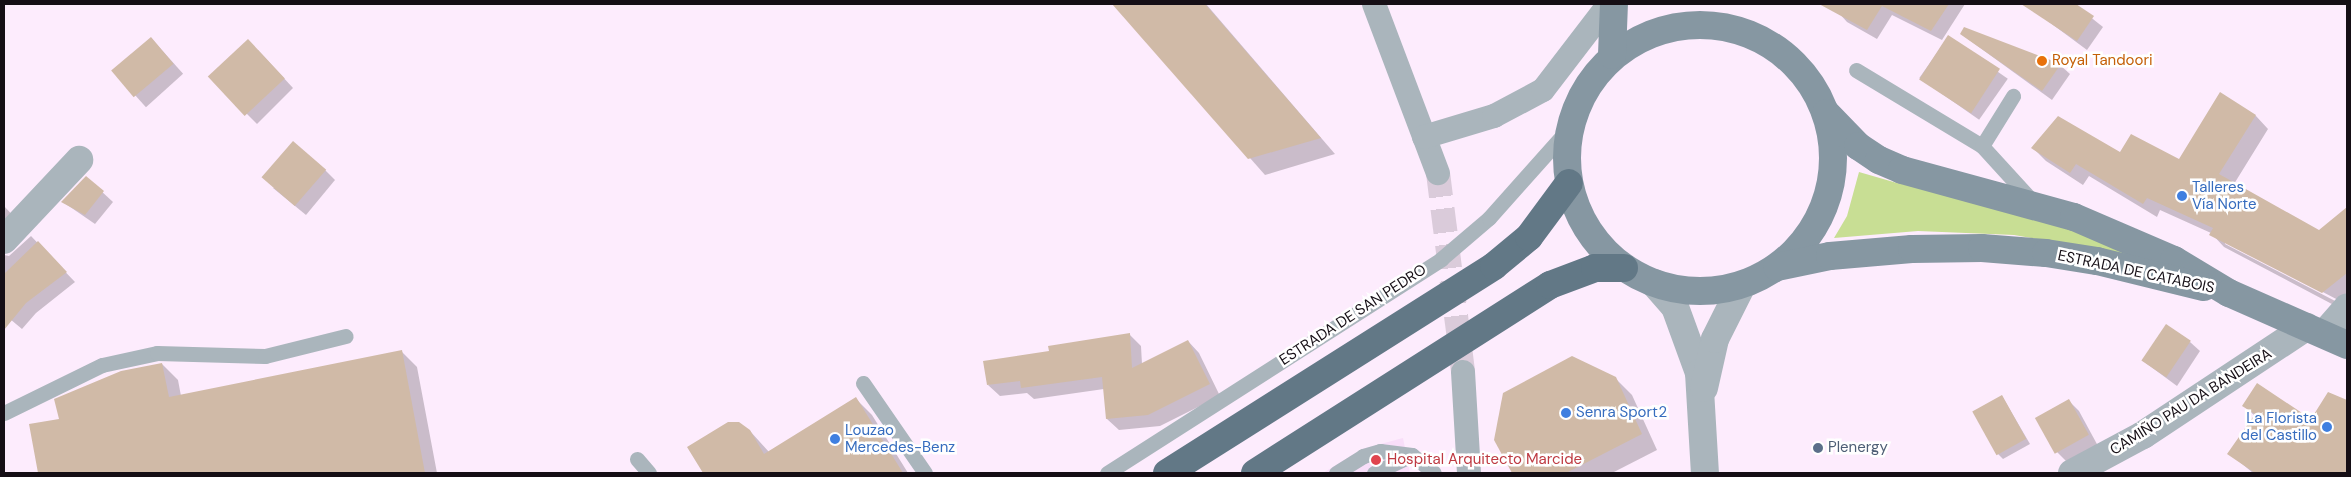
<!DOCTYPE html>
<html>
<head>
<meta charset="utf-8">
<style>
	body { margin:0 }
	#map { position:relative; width:2351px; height:477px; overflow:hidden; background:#fdecfd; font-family:"DM Sans",sans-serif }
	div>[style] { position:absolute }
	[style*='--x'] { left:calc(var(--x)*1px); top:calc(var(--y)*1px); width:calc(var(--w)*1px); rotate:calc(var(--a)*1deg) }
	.built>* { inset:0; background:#f8def9 }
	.green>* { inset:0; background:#c8de94 }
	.shadow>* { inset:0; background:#0003; transform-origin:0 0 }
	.building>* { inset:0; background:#d0baa7; transform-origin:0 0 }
	.pedestrian-tunnel>* { height:24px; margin-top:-12px; transform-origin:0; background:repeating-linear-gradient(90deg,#dacbda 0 24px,transparent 0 36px) }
	.service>* { height:15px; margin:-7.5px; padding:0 7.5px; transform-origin:7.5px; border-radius:7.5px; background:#aab5bc }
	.pedestrian>* { height:24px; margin:-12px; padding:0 12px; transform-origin:12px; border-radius:12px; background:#aab5bc }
	.minor>* { height:28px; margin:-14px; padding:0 14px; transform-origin:14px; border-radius:14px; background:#aab5bc }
	.secondary>* { height:28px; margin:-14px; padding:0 14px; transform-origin:14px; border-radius:14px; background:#8697a2 }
	.secondary>.ring { margin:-14px; padding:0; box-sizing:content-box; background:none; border:28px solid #8697a2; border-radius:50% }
	.trunk>* { height:28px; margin:-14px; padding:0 14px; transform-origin:14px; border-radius:14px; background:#627886 }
	.dots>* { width:14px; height:14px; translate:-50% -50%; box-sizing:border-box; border:2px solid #fff; border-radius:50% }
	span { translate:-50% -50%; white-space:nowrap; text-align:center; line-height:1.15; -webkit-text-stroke:5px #fff; paint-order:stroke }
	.food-label { font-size:15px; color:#c56008 }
	.left { translate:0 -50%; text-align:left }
	.shop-label { font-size:15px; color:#366cbe }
	.right { translate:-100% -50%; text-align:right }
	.street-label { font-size:15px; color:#150e15 }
	.service-label { font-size:15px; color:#4e5e75 }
	.health-label { font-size:15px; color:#be3a42 }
	.frame { position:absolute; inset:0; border:5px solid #150e15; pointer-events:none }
</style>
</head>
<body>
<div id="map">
	<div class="built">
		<i style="clip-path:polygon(1403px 438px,1410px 473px,1323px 473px,1362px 449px)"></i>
	</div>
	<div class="green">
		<i style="clip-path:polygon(1859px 172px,1897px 183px,1949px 193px,2015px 210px,2154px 260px,2014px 235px,1918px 231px,1834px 238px,1847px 216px)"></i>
	</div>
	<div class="shadow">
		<i style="clip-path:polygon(1114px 4px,1206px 4px,1335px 154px,1265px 175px)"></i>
		<i style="clip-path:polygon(1823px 4px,1965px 4px,1942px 40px,1892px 15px,1877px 39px,1847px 22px,1838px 12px)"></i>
		<i style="clip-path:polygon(2049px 4px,2074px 4px,2103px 27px,2087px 50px,2041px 16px)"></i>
		<i style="clip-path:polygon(1961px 34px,2060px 65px,2070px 74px,2052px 100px)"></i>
		<i style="left:1948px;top:37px;width:73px;height:50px;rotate:35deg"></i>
		<i style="left:151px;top:38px;width:48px;height:50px;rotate:48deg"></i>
		<i style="clip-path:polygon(258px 50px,293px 88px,257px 124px,211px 78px)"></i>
		<i style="clip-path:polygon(evenodd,2221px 94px,2256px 116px,2268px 129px,2234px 184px,2319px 232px,2347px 208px,2347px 312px,2224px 247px,2211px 233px,2160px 210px,2157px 217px,2089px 176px,2083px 185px,2046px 161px,2033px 148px,2179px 161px,2221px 94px,2225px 241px,2340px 301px,2339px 303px,2225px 244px,2225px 241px)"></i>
		<i style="clip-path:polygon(325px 170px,335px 180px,306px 215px,273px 188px)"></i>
		<i style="clip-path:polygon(86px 177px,113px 202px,95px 224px,63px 202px)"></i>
		<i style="clip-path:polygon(4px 206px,19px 222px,4px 240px)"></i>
		<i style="clip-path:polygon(31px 236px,75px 282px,36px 313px,22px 329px,4px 314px,4px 255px,9px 256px)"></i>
		<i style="clip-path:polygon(1129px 334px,1141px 346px,1142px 364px,1188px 341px,1199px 353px,1220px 396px,1160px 426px,1119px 430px,1107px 419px,1104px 389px,1034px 399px,1027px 393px,1000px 396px,988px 385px,1050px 352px)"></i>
		<i style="clip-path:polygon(2190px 342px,2200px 351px,2177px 386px,2143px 361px)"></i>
		<i style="clip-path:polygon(401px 351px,417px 367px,437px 473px,40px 473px,31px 425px,60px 420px,162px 364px,178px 380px,181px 396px)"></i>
		<i style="clip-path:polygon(1615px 378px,1632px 395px,1657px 450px,1612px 473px,1513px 473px,1495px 439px)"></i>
		<i style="clip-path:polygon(2329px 393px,2347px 401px,2347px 473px,2253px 473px,2229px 453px,2255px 416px,2244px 406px,2311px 421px)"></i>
		<i style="clip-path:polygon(2002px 396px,2030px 444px,2003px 459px,1998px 454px)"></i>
		<i style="clip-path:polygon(856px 399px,872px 415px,908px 473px,704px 473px,689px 448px,750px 431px,769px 452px)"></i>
		<i style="clip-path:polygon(2069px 401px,2079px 411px,2098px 446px,2066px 461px,2056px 451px,2037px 418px)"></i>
	</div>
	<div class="building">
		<i style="clip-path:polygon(1112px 4px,1205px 4px,1321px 138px,1248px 159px)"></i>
		<i style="clip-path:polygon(1819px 4px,1949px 4px,1931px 31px,1882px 6px,1867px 30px)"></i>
		<i style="clip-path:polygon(2021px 4px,2076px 4px,2094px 16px,2077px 41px)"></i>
		<i style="clip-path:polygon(1964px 27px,2061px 64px,2042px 91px,1960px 34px)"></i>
		<i style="left:1948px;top:35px;width:62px;height:53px;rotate:33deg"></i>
		<i style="left:151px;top:37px;width:35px;height:52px;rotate:50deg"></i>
		<i style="left:248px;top:39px;width:54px;height:55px;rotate:47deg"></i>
		<i style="clip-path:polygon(2220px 92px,2256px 115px,2219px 174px,2319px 230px,2347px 207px,2347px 273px,2322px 293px,2209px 235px,2213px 228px,2147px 198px,2143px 204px,2076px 164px,2070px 173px,2031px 148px,2058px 116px,2120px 152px,2131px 134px,2179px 159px)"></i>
		<i style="left:293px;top:141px;width:44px;height:48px;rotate:41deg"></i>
		<i style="clip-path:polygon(86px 176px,104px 191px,85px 215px,61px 202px)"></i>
		<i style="clip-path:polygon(38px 241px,67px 272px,26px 303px,4px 330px,4px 274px)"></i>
		<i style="left:2166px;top:324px;width:30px;height:44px;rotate:34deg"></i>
		<i style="clip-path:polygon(1130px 333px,1132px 368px,1188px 340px,1210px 384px,1148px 415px,1106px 419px,1102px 377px,1021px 388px,1020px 381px,987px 385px,983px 361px,1049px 351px,1048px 346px)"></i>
		<i style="clip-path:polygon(402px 350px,425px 473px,38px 473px,29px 424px,59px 419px,54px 399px,121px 371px,162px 363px,169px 397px)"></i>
		<i style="clip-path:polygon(1572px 356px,1616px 377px,1642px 434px,1566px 473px,1512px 473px,1494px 440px,1503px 393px)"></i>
		<i style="clip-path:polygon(2257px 383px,2311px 419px,2328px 392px,2347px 400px,2347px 473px,2255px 473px,2227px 454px,2255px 414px,2242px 406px)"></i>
		<i style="left:2002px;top:395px;width:50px;height:34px;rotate:61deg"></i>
		<i style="clip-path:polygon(856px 397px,903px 473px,703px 473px,687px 447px,728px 422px,739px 422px,750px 430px,764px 454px)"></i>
		<i style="left:2069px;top:399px;width:41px;height:39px;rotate:61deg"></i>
	</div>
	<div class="pedestrian-tunnel">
		<i style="--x:1438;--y:173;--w:201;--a:82.8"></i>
	</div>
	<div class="service">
		<i style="--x:1856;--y:70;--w:147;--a:31.1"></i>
		<i style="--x:1982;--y:146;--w:77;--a:47.6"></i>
		<i style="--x:1982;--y:146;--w:59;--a:-58.2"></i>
		<i style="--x:863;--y:383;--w:109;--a:55.4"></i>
		<i style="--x:4;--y:413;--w:109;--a:-26.1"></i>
		<i style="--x:102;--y:365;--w:56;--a:-12.3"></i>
		<i style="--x:157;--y:353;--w:108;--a:1.6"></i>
		<i style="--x:265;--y:356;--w:83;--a:-13.9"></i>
		<i style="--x:637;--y:459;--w:18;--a:49"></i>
		<i style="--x:1107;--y:473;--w:397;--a:-32.6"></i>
		<i style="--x:1441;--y:259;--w:63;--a:-40.5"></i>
		<i style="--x:1489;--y:218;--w:125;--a:-48.3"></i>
		<i style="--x:1336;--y:473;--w:32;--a:-32"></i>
		<i style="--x:1363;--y:456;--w:18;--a:-16"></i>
		<i style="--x:1380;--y:451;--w:32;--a:7"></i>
		<i style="--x:1412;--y:455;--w:28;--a:39"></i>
		<i style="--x:1374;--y:473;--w:42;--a:-25.3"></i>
	</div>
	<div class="pedestrian">
		<i style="--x:1374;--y:4;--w:181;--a:69.3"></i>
		<i style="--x:1424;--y:137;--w:73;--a:-16.7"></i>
		<i style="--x:1494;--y:116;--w:55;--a:-28"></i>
		<i style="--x:1543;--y:90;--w:108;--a:-52.5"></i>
		<i style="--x:1463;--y:372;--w:101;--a:86.6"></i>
	</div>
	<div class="minor">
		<i style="--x:4;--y:240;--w:110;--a:-46.8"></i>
		<i style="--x:1654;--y:283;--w:32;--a:49"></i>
		<i style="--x:1675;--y:307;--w:70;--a:70"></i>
		<i style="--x:1699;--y:373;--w:100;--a:86.6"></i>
		<i style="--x:2324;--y:334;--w:35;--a:-49"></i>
		<i style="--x:1704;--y:388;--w:50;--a:-77.3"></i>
		<i style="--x:1715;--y:339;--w:58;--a:-63.4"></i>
		<i style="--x:2072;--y:473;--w:81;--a:-28.2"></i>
		<i style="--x:2143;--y:435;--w:196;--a:-33.5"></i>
	</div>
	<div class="secondary">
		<i class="ring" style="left:1567px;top:25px;width:238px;height:238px"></i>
		<i style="--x:1612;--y:55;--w:51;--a:-87.8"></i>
		<i style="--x:1826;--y:113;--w:46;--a:45.9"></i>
		<i style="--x:1858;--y:146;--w:25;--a:34"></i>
		<i style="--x:1879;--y:160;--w:25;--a:23"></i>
		<i style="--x:1902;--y:170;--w:178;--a:15.3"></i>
		<i style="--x:2074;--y:217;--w:109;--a:23.3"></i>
		<i style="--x:2174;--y:260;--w:64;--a:31"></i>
		<i style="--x:2229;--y:293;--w:129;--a:23.8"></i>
		<i style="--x:1777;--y:267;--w:54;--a:-11.7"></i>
		<i style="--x:1830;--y:256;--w:82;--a:-4.9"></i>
		<i style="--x:1912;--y:249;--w:70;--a:-0.8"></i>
		<i style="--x:1982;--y:248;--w:64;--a:4.5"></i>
		<i style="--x:2046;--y:253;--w:52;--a:8.9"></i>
		<i style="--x:2097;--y:261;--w:110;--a:13.7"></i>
	</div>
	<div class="trunk">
		<i style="--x:1167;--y:473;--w:387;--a:-32.3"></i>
		<i style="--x:1494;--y:266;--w:45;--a:-39.6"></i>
		<i style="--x:1529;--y:237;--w:67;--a:-53.5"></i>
		<i style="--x:1255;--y:473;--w:350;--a:-32.5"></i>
		<i style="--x:1550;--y:285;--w:48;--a:-20.7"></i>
		<i style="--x:1595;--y:268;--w:29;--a:0"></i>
	</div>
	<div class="dots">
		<i style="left:2042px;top:61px;background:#e8710a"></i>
		<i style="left:2182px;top:196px;background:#3f7fe0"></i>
		<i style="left:1566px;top:413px;background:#3f7fe0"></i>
		<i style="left:2327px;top:427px;background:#3f7fe0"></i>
		<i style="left:835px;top:439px;background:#3f7fe0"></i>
		<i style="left:1818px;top:448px;background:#5c6f8a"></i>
		<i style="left:1376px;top:460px;background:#e0444e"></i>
	</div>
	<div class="food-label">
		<span class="left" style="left:2052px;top:61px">Royal Tandoori</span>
	</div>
	<div class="shop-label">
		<span class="left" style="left:2192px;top:196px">Talleres<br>Vía Norte</span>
		<span class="left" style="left:1576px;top:413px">Senra Sport2</span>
		<span class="right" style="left:2317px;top:427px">La Florista<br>del Castillo</span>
		<span class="left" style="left:845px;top:439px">Louzao<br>Mercedes-Benz</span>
	</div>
	<div class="street-label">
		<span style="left:2136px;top:272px;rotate:12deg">ESTRADA DE CATABOIS</span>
		<span style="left:1353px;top:315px;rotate:-33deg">ESTRADA DE SAN PEDRO</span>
		<span style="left:2191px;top:402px;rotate:-32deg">CAMIÑO PAU DA BANDEIRA</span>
	</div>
	<div class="service-label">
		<span class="left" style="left:1828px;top:448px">Plenergy</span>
	</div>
	<div class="health-label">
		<span class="left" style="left:1387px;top:460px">Hospital Arquitecto Marcide</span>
	</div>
	<div class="frame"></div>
</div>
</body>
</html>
